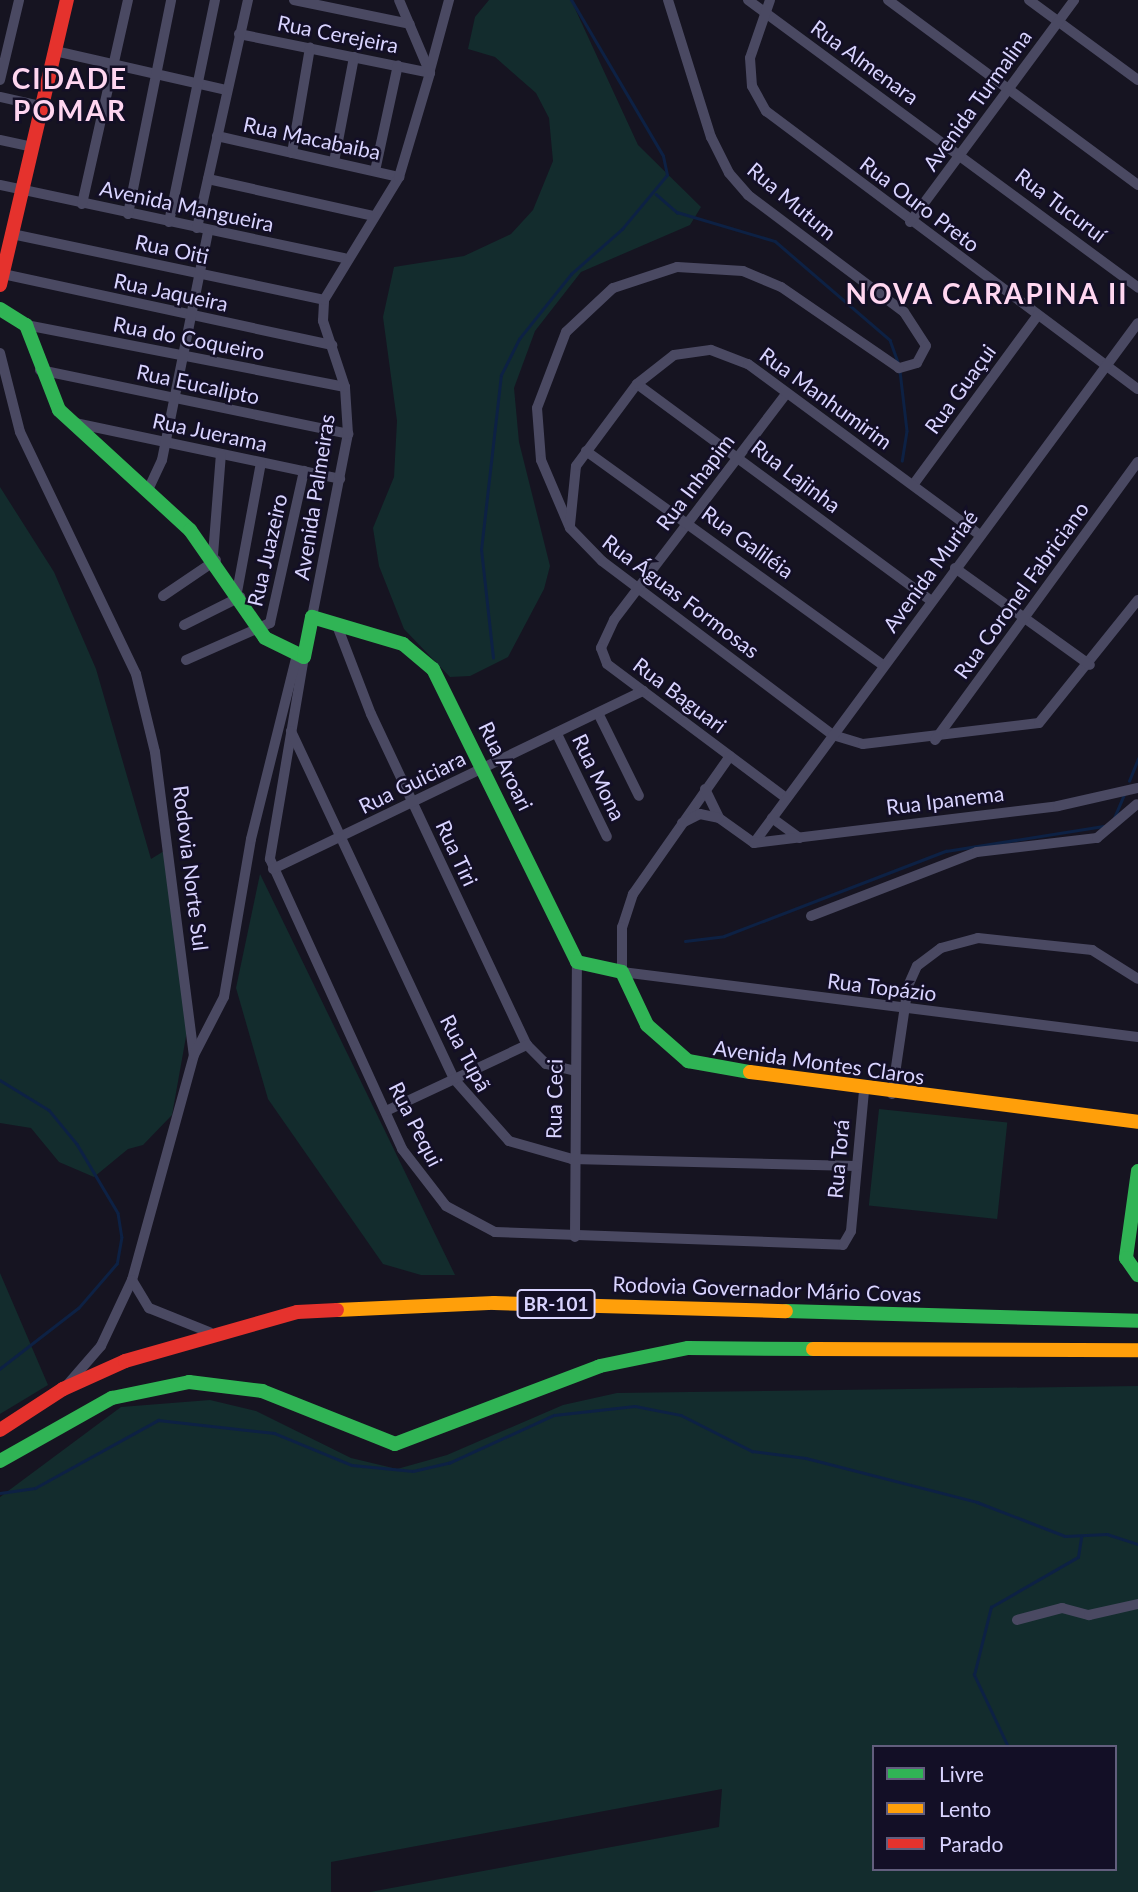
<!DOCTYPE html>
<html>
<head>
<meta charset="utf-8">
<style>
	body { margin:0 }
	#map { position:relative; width:1138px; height:1892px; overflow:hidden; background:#161421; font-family:Lato,sans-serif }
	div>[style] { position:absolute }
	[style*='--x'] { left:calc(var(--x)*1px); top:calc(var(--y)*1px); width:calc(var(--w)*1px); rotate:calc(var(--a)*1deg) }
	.green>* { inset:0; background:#132c2d; transform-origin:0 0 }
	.stream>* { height:2.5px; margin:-1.25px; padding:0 1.25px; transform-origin:1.25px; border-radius:1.25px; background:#0d2144 }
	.street>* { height:10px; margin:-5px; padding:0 5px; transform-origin:5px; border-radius:5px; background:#4a4962 }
	.fast>* { height:14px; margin:-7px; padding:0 7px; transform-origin:7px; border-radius:7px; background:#30b455 }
	.slow>* { height:14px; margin:-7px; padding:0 7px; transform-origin:7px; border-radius:7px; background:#ff9f0a }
	.jam>* { height:14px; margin:-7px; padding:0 7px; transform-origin:7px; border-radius:7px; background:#e5322d }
	span { translate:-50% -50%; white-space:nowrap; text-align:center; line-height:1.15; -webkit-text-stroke:5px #130f26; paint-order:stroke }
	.shield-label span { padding:2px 5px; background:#130f26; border:2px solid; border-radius:5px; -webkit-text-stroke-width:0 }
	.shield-label { font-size:19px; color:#d9d4ff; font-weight:700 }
	.street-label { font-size:21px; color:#d9d4ff }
	.district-label { font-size:28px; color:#ffd6f0; font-weight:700; letter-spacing:2px }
	.legend { position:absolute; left:872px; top:1745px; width:245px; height:126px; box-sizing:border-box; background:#130f26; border:2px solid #625e7d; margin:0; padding:9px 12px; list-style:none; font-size:21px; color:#d9d4ff }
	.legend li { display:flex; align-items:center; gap:14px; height:35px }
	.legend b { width:35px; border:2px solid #625e7d }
</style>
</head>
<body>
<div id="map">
	<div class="green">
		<i style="clip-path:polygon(489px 0,571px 0,638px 145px,701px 207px,690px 225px,581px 272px,535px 331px,514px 388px,519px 442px,550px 566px,544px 589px,508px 657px,470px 676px,450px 677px,404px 629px,379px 566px,373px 528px,394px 477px,397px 421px,383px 317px,394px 267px,464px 256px,511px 234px,533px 210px,553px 161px,549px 118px,536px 93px,495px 57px,468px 49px,475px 17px)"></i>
		<i style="clip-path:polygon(0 487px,54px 572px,96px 669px,151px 859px,164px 851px,187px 1031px,172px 1115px,143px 1145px,128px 1149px,94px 1177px,59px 1162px,31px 1128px,0 1123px)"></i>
		<i style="clip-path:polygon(260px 874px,455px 1275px,421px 1275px,383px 1264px,268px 1099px,236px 988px)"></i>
		<i style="left:879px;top:1109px;width:129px;height:97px;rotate:6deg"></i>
		<i style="clip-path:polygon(0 1273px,48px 1385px,0 1414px)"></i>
		<i style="clip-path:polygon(evenodd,1138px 1386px,1138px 1892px,370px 1892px,719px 1827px,722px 1789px,331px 1862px,331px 1892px,0 1892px,0 1497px,121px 1407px,210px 1400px,256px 1411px,351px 1458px,397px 1469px,447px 1455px,563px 1405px,617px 1393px,1138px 1386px,874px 1747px,1115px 1747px,1115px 1869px,874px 1869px,874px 1747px)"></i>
	</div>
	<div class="stream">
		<i style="--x:656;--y:194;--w:28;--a:41"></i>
		<i style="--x:677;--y:212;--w:102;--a:16.5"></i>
		<i style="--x:775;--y:241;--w:152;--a:40.7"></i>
		<i style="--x:890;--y:340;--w:23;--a:70"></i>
		<i style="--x:900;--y:371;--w:60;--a:83.3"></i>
		<i style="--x:907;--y:431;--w:30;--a:99"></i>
		<i style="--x:493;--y:658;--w:109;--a:-96.3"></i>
		<i style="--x:481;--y:550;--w:176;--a:-83.5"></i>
		<i style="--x:501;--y:375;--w:40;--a:-63.4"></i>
		<i style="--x:519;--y:339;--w:83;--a:-51.3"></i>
		<i style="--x:571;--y:274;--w:68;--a:-41.4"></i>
		<i style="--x:622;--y:229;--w:70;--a:-50.2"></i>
		<i style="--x:667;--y:175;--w:19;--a:-102"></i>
		<i style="--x:663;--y:156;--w:181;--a:-120.5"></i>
		<i style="--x:1129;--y:781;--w:24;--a:-68"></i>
		<i style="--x:1114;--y:818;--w:25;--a:-67"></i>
		<i style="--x:685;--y:941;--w:39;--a:-7"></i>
		<i style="--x:724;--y:936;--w:238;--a:-21"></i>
		<i style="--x:946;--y:851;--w:159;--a:-9"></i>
		<i style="--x:0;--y:1080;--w:57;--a:31.5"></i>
		<i style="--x:49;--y:1110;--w:44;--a:50.5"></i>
		<i style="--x:77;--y:1144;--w:80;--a:59.3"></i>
		<i style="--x:118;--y:1213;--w:24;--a:81"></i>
		<i style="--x:122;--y:1237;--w:27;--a:100"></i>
		<i style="--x:117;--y:1264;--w:58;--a:130.8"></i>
		<i style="--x:79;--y:1308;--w:100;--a:142.3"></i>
		<i style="--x:0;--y:1493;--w:35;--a:-8"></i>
		<i style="--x:35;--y:1488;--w:141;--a:-28.9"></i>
		<i style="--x:158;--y:1420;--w:117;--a:6.4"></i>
		<i style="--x:274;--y:1433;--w:84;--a:22.3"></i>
		<i style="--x:352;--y:1465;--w:61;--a:5.6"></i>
		<i style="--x:413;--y:1471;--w:37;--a:-13"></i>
		<i style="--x:449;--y:1463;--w:115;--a:-24.6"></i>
		<i style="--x:554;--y:1415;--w:81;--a:-6.3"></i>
		<i style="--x:635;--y:1406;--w:47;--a:11.1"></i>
		<i style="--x:681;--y:1415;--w:80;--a:26.9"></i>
		<i style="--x:752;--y:1451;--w:54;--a:7.4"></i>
		<i style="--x:806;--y:1458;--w:177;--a:14.4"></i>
		<i style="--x:977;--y:1502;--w:94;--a:21.1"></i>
		<i style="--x:1065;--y:1536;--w:42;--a:-2.7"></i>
		<i style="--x:1107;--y:1534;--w:33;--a:18"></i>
		<i style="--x:1008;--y:1747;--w:80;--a:-115.3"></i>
		<i style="--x:974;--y:1675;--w:70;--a:-76"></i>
		<i style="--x:991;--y:1607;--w:100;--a:-29.9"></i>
		<i style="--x:1078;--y:1557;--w:20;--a:-81"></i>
	</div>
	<div class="street">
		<i style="--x:294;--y:0;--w:118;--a:11.7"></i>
		<i style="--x:668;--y:0;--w:144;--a:72.6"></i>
		<i style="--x:711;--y:137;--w:40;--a:63.4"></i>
		<i style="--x:729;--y:173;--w:29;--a:49"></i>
		<i style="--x:748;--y:195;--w:195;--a:36.9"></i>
		<i style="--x:904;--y:312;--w:40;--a:57.1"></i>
		<i style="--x:926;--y:346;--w:19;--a:118"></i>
		<i style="--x:917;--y:363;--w:19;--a:164"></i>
		<i style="--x:899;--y:368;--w:143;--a:-145.5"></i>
		<i style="--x:781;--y:287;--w:41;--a:-157.2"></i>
		<i style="--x:743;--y:271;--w:66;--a:-176.5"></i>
		<i style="--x:677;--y:267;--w:67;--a:161.8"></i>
		<i style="--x:613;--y:288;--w:64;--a:136.9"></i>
		<i style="--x:566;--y:332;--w:81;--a:110.9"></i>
		<i style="--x:537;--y:408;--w:52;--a:85.6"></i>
		<i style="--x:541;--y:460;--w:74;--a:66.9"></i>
		<i style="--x:570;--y:528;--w:46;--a:45.9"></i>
		<i style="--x:602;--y:561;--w:289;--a:37"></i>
		<i style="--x:833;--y:735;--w:31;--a:17"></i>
		<i style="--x:863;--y:744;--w:177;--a:-6.8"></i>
		<i style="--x:1039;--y:723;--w:158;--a:-51.2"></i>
		<i style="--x:748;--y:0;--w:485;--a:36.4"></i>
		<i style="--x:770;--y:0;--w:61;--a:109"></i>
		<i style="--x:750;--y:58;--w:28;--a:86"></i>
		<i style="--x:752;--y:86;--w:29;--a:61"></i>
		<i style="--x:766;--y:111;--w:464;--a:36.8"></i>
		<i style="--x:888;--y:0;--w:311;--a:36.5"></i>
		<i style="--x:1029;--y:0;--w:135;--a:36.3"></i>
		<i style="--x:239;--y:34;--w:195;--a:11.5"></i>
		<i style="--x:55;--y:51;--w:175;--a:12.8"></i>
		<i style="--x:430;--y:70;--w:73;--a:-74.8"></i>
		<i style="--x:0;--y:80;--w:82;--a:-76.6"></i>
		<i style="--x:0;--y:97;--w:42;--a:12.4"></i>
		<i style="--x:217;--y:136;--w:187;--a:12.7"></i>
		<i style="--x:0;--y:140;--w:33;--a:12"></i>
		<i style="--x:292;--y:153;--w:107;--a:-80.3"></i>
		<i style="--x:334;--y:162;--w:107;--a:-79.2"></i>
		<i style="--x:375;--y:171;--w:108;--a:-77.8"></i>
		<i style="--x:208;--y:179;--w:169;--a:12.6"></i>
		<i style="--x:0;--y:185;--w:352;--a:12"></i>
		<i style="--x:82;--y:204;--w:209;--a:-77.3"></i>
		<i style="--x:128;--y:214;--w:218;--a:-78.6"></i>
		<i style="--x:169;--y:222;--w:227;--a:-78.3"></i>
		<i style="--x:910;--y:222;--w:276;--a:-53.5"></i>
		<i style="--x:197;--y:228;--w:234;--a:-77.4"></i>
		<i style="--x:12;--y:234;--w:319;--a:11.9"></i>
		<i style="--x:3;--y:274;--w:337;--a:12.2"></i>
		<i style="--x:26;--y:325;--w:325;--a:11"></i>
		<i style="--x:0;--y:353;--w:81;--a:75.8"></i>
		<i style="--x:20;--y:432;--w:268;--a:64.4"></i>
		<i style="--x:136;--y:674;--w:80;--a:76.3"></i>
		<i style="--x:155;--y:752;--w:305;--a:82.7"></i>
		<i style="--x:194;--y:1055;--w:233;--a:105.4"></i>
		<i style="--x:132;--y:1280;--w:73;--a:115.2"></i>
		<i style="--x:101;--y:1346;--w:50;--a:131"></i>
		<i style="--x:40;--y:370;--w:315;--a:11.7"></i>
		<i style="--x:637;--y:384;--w:365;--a:36.4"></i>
		<i style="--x:786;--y:394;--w:284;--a:127.3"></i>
		<i style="--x:614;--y:620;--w:31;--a:115"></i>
		<i style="--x:601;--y:648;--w:17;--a:69"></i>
		<i style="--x:607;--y:664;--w:224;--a:36.8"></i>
		<i style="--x:75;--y:423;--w:271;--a:11.9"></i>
		<i style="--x:586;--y:451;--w:367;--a:35.8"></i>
		<i style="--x:913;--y:485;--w:211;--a:-53.7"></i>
		<i style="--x:148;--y:490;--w:33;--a:-65"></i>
		<i style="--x:162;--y:460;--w:234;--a:-78.6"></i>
		<i style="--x:570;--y:525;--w:59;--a:-84.2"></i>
		<i style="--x:576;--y:466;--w:102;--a:-53.4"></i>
		<i style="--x:637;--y:384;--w:47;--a:-38.1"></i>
		<i style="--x:674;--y:355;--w:37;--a:-8"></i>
		<i style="--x:711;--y:350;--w:40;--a:21"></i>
		<i style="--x:748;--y:364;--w:288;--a:36.4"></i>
		<i style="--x:213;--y:555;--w:101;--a:-85.5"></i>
		<i style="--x:955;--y:568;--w:166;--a:35.7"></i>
		<i style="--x:237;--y:592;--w:131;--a:-79.5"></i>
		<i style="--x:163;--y:596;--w:64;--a:-34.2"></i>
		<i style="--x:312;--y:617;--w:187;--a:-78.9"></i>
		<i style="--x:348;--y:434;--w:47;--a:-93.7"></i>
		<i style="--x:345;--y:387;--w:70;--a:-108.4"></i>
		<i style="--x:323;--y:321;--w:21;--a:-87"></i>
		<i style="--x:324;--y:300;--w:144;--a:-58.6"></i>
		<i style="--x:399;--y:177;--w:109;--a:-73.4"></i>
		<i style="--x:430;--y:73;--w:79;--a:-113"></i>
		<i style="--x:336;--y:623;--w:97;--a:69"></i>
		<i style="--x:371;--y:714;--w:366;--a:64.8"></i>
		<i style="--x:527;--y:1045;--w:27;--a:45"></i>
		<i style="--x:546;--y:1064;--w:28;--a:13"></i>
		<i style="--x:184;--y:625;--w:63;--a:-26.6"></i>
		<i style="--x:304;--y:657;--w:205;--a:99.6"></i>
		<i style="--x:270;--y:859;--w:319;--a:65.5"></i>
		<i style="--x:402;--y:1149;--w:72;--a:52.3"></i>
		<i style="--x:446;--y:1206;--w:55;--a:28"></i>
		<i style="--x:495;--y:1232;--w:348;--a:2.1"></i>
		<i style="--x:843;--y:1245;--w:16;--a:-60"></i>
		<i style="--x:851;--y:1231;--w:141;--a:-84.7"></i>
		<i style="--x:186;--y:660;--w:92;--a:-23.8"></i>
		<i style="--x:270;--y:623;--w:156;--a:-77.4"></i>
		<i style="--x:599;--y:715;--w:90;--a:63.7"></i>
		<i style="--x:291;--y:731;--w:384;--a:64.9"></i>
		<i style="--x:454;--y:1079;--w:83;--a:48.4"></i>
		<i style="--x:509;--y:1141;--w:66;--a:15.9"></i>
		<i style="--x:572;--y:1159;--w:284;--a:1.4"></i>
		<i style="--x:557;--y:734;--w:114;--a:64.1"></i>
		<i style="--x:935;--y:740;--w:344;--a:-53.9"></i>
		<i style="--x:730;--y:756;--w:169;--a:125.1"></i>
		<i style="--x:633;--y:894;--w:35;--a:108"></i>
		<i style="--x:622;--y:927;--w:45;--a:90"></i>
		<i style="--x:622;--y:972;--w:520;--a:7.18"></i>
		<i style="--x:705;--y:789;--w:32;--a:64"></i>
		<i style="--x:719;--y:818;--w:43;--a:35.5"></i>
		<i style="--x:772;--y:818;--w:34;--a:36"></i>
		<i style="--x:682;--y:823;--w:20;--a:-27"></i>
		<i style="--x:700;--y:814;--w:19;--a:12"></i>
		<i style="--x:754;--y:843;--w:646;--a:-53.56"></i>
		<i style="--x:754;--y:843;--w:306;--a:-6.9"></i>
		<i style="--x:1058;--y:806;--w:82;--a:-12.7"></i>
		<i style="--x:273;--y:869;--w:411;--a:-25.7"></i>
		<i style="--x:811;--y:916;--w:178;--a:-21.1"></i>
		<i style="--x:977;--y:852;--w:121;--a:-6.7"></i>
		<i style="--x:1097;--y:838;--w:52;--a:-40.4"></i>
		<i style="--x:194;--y:1055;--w:65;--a:-62.7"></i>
		<i style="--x:224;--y:997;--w:160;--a:-80.3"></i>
		<i style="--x:251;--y:839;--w:190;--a:-76"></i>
		<i style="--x:892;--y:1094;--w:109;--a:-81.6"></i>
		<i style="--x:908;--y:986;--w:22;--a:-66"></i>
		<i style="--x:917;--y:966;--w:30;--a:-37"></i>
		<i style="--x:941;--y:948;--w:38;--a:-15"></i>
		<i style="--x:978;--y:938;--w:115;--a:6"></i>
		<i style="--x:1092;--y:950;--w:54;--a:32.2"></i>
		<i style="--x:386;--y:1111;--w:156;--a:-25.1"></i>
		<i style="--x:575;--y:1237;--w:275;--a:-89.6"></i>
		<i style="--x:132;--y:1280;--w:33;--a:59"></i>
		<i style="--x:149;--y:1308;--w:65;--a:21.8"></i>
		<i style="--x:1017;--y:1620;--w:47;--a:-14.9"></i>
		<i style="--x:1062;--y:1608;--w:28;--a:15"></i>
		<i style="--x:1089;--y:1615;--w:50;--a:-12.7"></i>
	</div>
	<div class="fast">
		<i style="--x:0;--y:309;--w:31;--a:32"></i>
		<i style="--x:26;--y:325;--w:91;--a:68.8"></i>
		<i style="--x:59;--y:410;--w:178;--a:42.5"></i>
		<i style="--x:190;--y:530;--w:131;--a:55.2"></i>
		<i style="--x:265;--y:638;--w:43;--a:26"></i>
		<i style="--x:304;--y:657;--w:41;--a:-78.7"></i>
		<i style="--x:312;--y:617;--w:95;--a:16.5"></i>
		<i style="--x:403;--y:644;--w:39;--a:40"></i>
		<i style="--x:433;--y:669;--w:326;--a:63.8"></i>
		<i style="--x:577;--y:962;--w:46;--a:12.5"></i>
		<i style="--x:622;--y:972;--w:59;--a:64.7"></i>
		<i style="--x:647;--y:1025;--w:55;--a:41.3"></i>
		<i style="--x:688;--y:1061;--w:63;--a:10.1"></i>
		<i style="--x:1138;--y:1171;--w:88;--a:97.9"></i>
		<i style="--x:1126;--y:1258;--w:21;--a:55"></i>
		<i style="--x:786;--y:1311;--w:352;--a:1.6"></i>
		<i style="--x:0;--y:1461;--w:129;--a:-29.4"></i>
		<i style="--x:112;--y:1398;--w:79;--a:-11.7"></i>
		<i style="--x:189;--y:1382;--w:74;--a:7"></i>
		<i style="--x:262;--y:1391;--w:143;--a:21.7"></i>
		<i style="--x:395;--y:1444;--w:219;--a:-20.8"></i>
		<i style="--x:600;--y:1366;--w:90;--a:-11.6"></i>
		<i style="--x:688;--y:1348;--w:125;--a:0.5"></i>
	</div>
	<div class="slow">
		<i style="--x:750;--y:1072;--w:391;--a:7.3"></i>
		<i style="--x:337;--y:1310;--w:157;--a:-2.6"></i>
		<i style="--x:494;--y:1303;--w:292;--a:1.6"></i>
		<i style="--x:813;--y:1349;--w:325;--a:0.2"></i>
	</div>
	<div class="jam">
		<i style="--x:0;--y:285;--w:293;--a:-76.8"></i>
		<i style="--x:0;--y:1430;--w:75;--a:-33.1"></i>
		<i style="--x:63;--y:1389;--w:68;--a:-24.3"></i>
		<i style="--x:125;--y:1361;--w:179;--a:-15.9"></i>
		<i style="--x:297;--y:1312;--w:40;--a:-2.9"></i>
	</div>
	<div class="shield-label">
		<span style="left:556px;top:1304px">BR-101</span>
	</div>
	<div class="street-label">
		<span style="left:338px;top:34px;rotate:11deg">Rua Cerejeira</span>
		<span style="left:865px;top:62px;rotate:36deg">Rua Almenara</span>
		<span style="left:977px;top:100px;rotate:-54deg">Avenida Turmalina</span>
		<span style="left:312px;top:138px;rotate:12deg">Rua Macabaiba</span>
		<span style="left:792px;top:201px;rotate:40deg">Rua Mutum</span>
		<span style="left:920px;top:204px;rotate:37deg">Rua Ouro Preto</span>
		<span style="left:1061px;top:205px;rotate:37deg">Rua Tucuruí</span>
		<span style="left:187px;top:206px;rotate:12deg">Avenida Mangueira</span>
		<span style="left:172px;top:249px;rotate:12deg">Rua Oiti</span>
		<span style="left:171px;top:292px;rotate:12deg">Rua Jaqueira</span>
		<span style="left:189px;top:338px;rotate:11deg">Rua do Coqueiro</span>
		<span style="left:198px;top:384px;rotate:12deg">Rua Eucalipto</span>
		<span style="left:960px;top:389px;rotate:-54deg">Rua Guaçui</span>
		<span style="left:826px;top:398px;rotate:36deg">Rua Manhumirim</span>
		<span style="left:210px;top:432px;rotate:12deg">Rua Juerama</span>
		<span style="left:796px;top:476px;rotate:37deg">Rua Lajinha</span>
		<span style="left:695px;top:482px;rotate:-53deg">Rua Inhapim</span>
		<span style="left:314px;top:497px;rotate:-81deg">Avenida Palmeiras</span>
		<span style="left:748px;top:542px;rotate:36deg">Rua Galiléia</span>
		<span style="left:267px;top:550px;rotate:-77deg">Rua Juazeiro</span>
		<span style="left:930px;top:571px;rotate:-54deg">Avenida Muriaé</span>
		<span style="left:1021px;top:590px;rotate:-54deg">Rua Coronel Fabriciano</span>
		<span style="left:681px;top:596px;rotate:37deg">Rua Águas Formosas</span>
		<span style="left:680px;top:695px;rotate:37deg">Rua Baguari</span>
		<span style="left:506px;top:766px;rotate:64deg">Rua Aroari</span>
		<span style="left:599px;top:777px;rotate:64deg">Rua Mona</span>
		<span style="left:412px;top:782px;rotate:-26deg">Rua Guiciara</span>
		<span style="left:945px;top:800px;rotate:-7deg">Rua Ipanema</span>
		<span style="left:457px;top:853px;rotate:65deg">Rua Tiri</span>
		<span style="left:191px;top:868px;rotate:83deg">Rodovia Norte Sul</span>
		<span style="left:882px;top:987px;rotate:7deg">Rua Topázio</span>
		<span style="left:466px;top:1053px;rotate:62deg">Rua Tupã</span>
		<span style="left:819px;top:1062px;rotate:8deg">Avenida Montes Claros</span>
		<span style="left:554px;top:1099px;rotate:-89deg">Rua Ceci</span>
		<span style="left:416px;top:1124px;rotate:63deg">Rua Pequi</span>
		<span style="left:838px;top:1159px;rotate:-85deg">Rua Torá</span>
		<span style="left:767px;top:1289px;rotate:2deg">Rodovia Governador Mário Covas</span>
	</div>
	<div class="district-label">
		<span style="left:70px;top:94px">CIDADE<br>POMAR</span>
		<span style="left:987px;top:293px">NOVA CARAPINA II</span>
	</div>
	<ul class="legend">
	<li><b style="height:9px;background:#30b455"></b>Livre</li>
	<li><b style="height:9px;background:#ff9f0a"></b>Lento</li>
	<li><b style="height:9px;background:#e5322d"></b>Parado</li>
	</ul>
</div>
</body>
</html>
